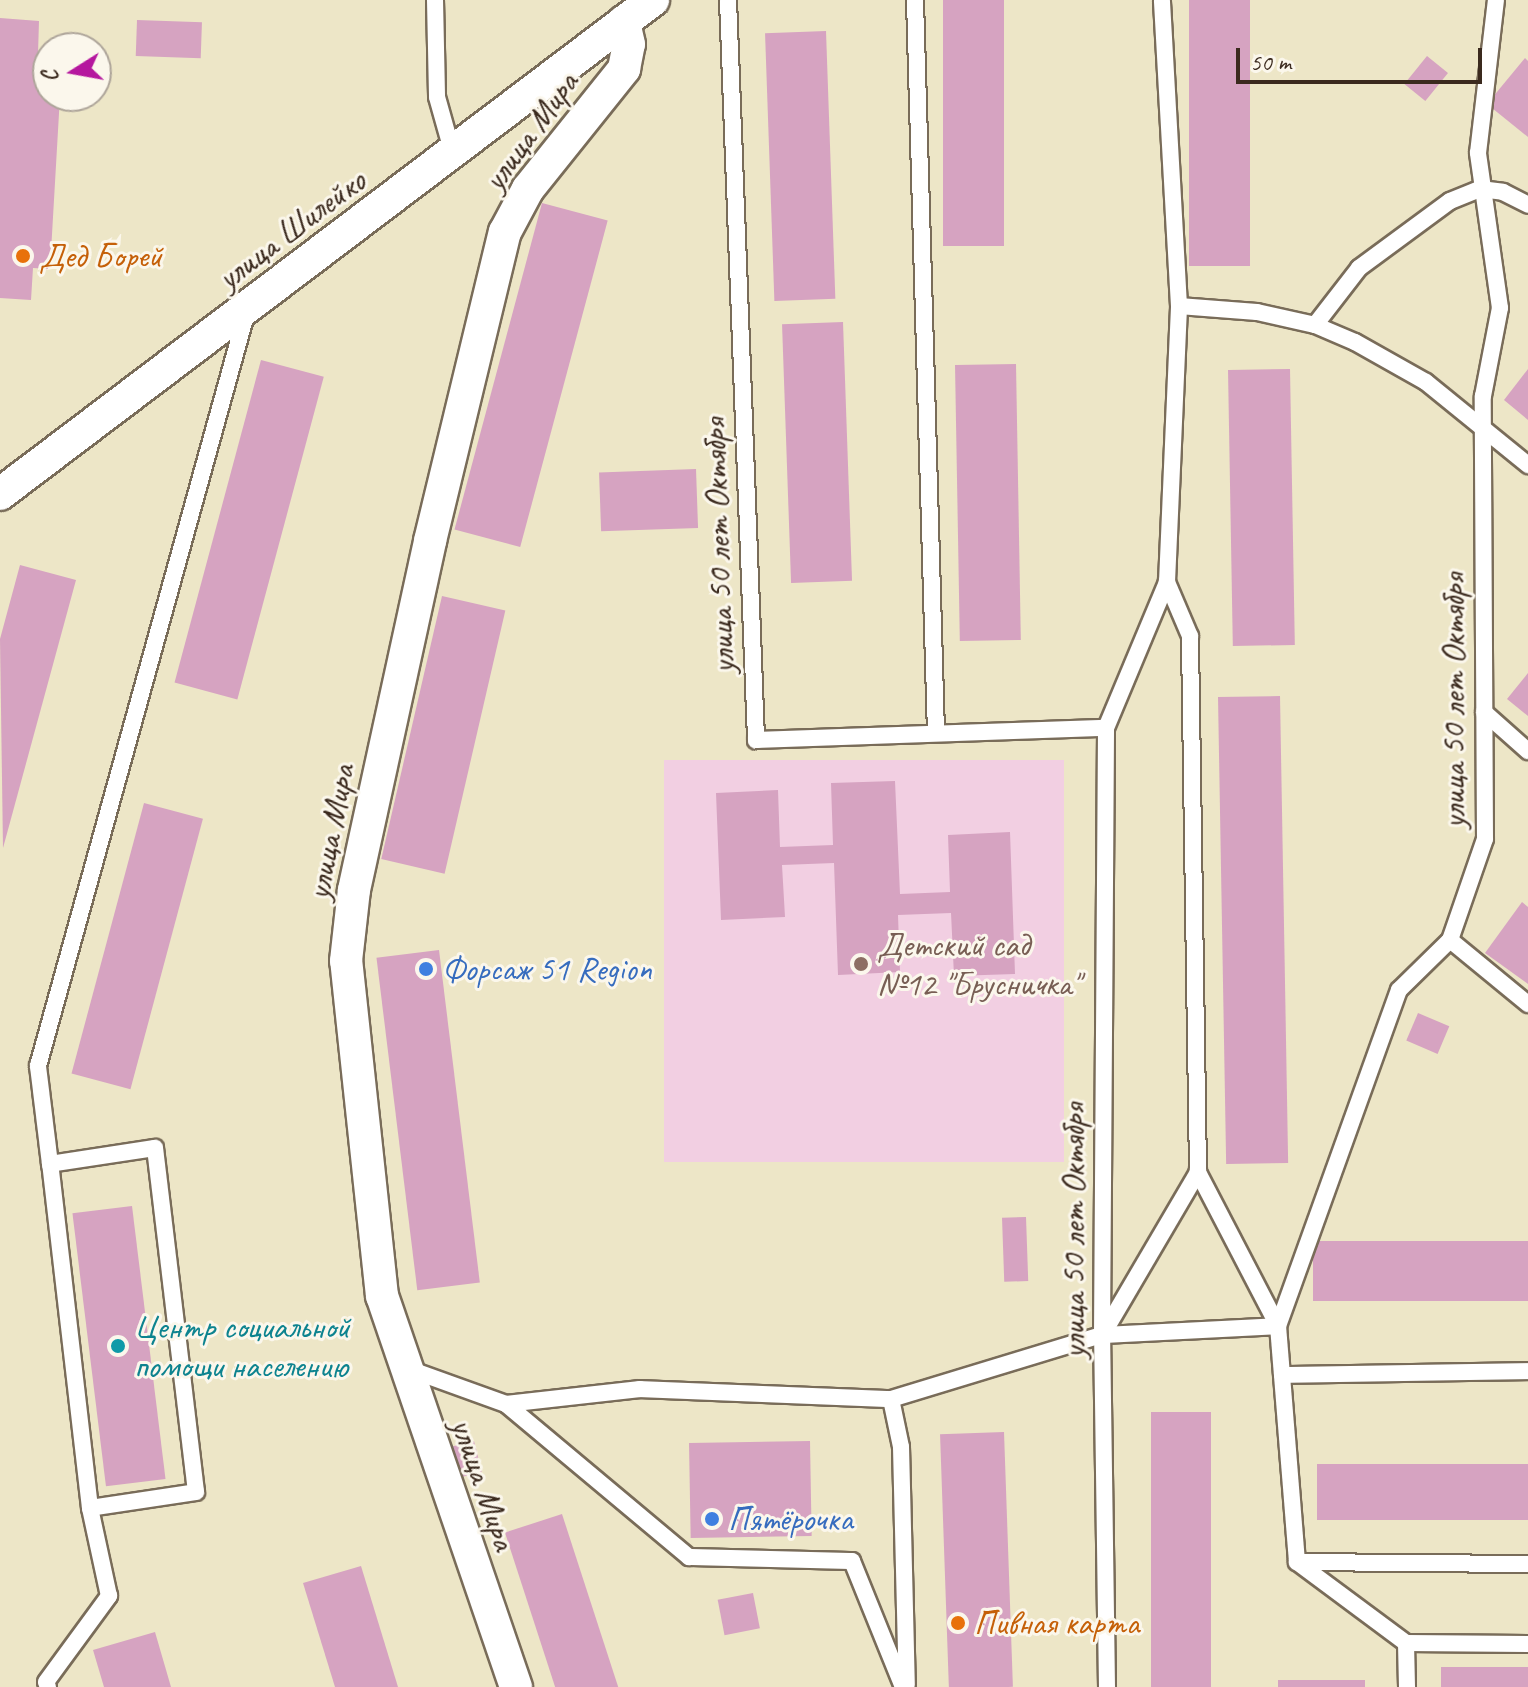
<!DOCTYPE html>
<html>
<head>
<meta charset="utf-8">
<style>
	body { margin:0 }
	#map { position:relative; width:1528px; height:1687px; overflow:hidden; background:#ede6c7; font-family:Caveat,sans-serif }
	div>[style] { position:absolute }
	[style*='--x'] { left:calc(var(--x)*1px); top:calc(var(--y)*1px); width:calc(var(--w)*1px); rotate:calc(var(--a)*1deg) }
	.built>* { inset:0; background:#f2cfe2; transform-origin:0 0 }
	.building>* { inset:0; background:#d6a3c1; transform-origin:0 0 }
	.roads { filter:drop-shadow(2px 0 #796c59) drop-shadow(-2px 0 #796c59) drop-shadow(0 2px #796c59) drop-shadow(0 -2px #796c59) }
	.lane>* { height:16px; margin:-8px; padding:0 8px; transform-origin:8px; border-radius:8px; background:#fff }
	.street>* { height:32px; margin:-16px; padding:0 16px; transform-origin:16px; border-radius:16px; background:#fff }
	.dots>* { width:22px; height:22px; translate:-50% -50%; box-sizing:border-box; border:4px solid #fbf7ec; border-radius:50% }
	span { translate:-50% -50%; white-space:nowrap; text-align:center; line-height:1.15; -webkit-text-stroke:6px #fbf7ec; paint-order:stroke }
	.street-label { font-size:34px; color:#3b2a1e }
	.food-label { font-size:34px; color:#c56008 }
	.left { translate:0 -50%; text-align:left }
	.education-label { font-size:34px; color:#785e54 }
	.shop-label { font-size:34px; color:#366cbe }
	.culture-label { font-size:34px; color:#0d838f }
	.north { position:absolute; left:32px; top:32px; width:80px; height:80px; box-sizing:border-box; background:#fbf7ec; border:2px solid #aea59a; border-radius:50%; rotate:259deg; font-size:22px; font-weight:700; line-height:32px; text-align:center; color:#3b2a1e }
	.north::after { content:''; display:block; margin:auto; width:28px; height:36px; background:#b5179e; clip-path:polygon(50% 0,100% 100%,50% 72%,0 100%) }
	.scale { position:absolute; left:1236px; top:48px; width:246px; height:36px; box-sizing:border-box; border:4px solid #3b2a1e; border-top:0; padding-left:10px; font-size:24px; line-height:28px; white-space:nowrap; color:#3b2a1e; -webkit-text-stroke:6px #fbf7ec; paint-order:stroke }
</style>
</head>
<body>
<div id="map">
	<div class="built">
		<i style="left:1064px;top:760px;width:402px;height:400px;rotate:90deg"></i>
	</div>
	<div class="building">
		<i style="left:943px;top:0;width:61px;height:246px"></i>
		<i style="left:1189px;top:0;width:61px;height:266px"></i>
		<i style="clip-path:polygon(0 18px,39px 21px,38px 54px,48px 55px,48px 96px,60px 96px,50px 269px,33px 268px,31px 300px,0 298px)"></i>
		<i style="left:137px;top:20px;width:65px;height:36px;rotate:2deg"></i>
		<i style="left:826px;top:31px;width:268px;height:61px;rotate:88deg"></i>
		<i style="left:1427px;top:56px;width:27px;height:36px;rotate:39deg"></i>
		<i style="clip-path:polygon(1525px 58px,1528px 61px,1528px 137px,1487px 104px)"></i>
		<i style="left:542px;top:203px;width:68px;height:338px;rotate:15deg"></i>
		<i style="left:843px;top:322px;width:259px;height:61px;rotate:88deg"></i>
		<i style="left:261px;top:360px;width:65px;height:334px;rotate:15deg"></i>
		<i style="left:1016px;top:364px;width:276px;height:61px;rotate:89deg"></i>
		<i style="left:1290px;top:369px;width:276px;height:62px;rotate:89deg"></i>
		<i style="clip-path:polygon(1528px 369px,1528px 420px,1504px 400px)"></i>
		<i style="left:696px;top:469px;width:59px;height:97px;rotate:88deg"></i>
		<i style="clip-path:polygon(20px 565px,76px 580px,3px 848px,0 639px)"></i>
		<i style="left:442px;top:596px;width:65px;height:270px;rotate:13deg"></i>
		<i style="clip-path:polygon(1528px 673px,1528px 716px,1507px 699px)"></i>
		<i style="left:1280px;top:696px;width:467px;height:62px;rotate:89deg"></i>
		<i style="clip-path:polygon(895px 781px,900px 894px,950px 892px,948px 835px,1010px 832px,1015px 974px,954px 976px,951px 913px,898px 915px,900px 972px,838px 975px,834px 863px,782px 865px,785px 917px,721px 920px,716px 793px,778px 790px,780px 847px,833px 845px,831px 783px)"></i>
		<i style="left:144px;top:803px;width:61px;height:280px;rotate:15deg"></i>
		<i style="clip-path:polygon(1522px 902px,1528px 907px,1528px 984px,1485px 953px)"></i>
		<i style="left:439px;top:950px;width:335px;height:63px;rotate:83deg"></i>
		<i style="left:1418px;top:1013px;width:34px;height:30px;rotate:23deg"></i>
		<i style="left:132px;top:1206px;width:275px;height:60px;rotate:83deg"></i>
		<i style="left:1026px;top:1217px;width:64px;height:24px;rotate:88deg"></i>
		<i style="left:1528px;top:1241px;width:60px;height:215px;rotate:90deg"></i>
		<i style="left:1151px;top:1412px;width:60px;height:275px"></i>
		<i style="left:1004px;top:1432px;width:255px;height:64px;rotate:88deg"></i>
		<i style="left:474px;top:1441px;width:32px;height:27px;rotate:76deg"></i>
		<i style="left:810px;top:1441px;width:95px;height:121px;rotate:89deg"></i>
		<i style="left:1528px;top:1464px;width:56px;height:211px;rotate:90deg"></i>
		<i style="left:562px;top:1514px;width:182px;height:60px;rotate:72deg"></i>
		<i style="clip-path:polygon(361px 1566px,398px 1687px,335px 1687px,303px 1583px)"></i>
		<i style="left:753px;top:1593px;width:36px;height:36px;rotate:79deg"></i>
		<i style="clip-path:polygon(155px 1632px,171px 1687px,104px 1687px,93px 1650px)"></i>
		<i style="left:1528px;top:1667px;width:20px;height:87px;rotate:90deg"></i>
		<i style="left:1278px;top:1680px;width:87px;height:7px"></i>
	</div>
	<div class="roads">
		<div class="lane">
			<i style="--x:435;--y:0;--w:97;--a:88.8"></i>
			<i style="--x:437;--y:97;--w:59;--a:74.3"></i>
			<i style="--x:728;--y:0;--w:741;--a:87.83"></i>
			<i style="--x:756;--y:740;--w:350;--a:-2"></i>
			<i style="--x:915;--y:0;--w:733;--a:88.36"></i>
			<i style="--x:1179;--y:306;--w:78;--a:4.4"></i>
			<i style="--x:1257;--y:312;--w:59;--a:12.6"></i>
			<i style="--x:1315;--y:325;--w:43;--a:23"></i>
			<i style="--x:1355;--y:342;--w:81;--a:29.4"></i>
			<i style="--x:1426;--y:382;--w:132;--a:39.1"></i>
			<i style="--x:1315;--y:325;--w:72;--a:-52.3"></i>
			<i style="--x:1359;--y:268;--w:113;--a:-36.4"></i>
			<i style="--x:1450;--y:201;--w:32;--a:-22"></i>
			<i style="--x:1480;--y:189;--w:23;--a:7"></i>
			<i style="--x:1503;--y:192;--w:28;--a:27"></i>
			<i style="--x:1484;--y:712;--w:59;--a:41.6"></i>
			<i style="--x:1450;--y:940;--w:101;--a:39.4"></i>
			<i style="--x:50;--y:1164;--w:99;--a:-97"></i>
			<i style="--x:38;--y:1066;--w:783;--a:-74.53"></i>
			<i style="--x:1103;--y:1334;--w:188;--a:-59.6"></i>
			<i style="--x:406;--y:1368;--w:106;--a:19.8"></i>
			<i style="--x:506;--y:1404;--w:239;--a:39.9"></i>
			<i style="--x:689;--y:1557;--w:163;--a:1.4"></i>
			<i style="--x:852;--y:1561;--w:136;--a:68"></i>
			<i style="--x:1282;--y:1375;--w:246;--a:-0.9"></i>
			<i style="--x:891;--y:1399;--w:49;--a:78.2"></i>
			<i style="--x:901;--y:1447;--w:238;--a:88.6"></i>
			<i style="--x:506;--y:1404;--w:135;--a:-6.4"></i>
			<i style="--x:640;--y:1389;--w:251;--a:2.3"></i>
			<i style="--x:891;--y:1399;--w:220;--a:-16.9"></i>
			<i style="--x:1102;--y:1335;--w:176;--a:-2.9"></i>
			<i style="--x:1278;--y:1326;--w:174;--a:-117.5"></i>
			<i style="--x:1198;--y:1172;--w:536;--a:-90.86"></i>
			<i style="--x:1190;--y:636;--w:59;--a:-113.1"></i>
			<i style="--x:1297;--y:1562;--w:231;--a:0.5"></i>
			<i style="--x:1406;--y:1643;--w:122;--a:0.5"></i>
			<i style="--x:48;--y:1687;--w:5;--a:-112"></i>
			<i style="--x:46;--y:1682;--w:107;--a:-53.8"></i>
			<i style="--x:109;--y:1596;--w:90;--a:-102.2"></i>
			<i style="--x:90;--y:1508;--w:346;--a:-96.6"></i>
			<i style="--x:50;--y:1164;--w:106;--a:-8.7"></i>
			<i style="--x:155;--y:1148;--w:346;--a:83.2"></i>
			<i style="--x:196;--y:1492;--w:107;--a:171.4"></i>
			<i style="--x:1107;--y:1687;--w:352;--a:-90.8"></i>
			<i style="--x:1102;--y:1335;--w:607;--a:-89.62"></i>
			<i style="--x:1106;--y:728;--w:158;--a:-67.3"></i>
			<i style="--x:1167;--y:582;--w:276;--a:-87.5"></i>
			<i style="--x:1179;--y:306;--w:306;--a:-93.2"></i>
			<i style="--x:1407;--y:1687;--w:44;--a:-91.3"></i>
			<i style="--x:1406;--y:1643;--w:136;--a:-143.4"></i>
			<i style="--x:1297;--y:1562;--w:237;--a:-94.6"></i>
			<i style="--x:1278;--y:1326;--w:357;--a:-70.2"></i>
			<i style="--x:1399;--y:990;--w:71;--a:-44.4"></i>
			<i style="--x:1450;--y:940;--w:107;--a:-70.9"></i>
			<i style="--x:1485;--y:839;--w:443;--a:-90.3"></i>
			<i style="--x:1483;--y:396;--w:90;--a:-79.1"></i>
			<i style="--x:1500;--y:308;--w:157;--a:-98.1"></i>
			<i style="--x:1478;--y:153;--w:154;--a:-83.3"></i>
		</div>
		<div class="street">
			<i style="--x:0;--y:494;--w:819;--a:-37.11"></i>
			<i style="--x:516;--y:1687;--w:413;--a:-108.9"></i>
			<i style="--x:382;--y:1296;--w:337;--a:-96.1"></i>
			<i style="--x:346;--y:961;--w:71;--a:-83.6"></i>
			<i style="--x:354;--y:890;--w:357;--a:-77.7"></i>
			<i style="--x:430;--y:541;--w:318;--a:-76.4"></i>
			<i style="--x:505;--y:232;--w:49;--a:-61.9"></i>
			<i style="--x:528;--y:189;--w:154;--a:-51.3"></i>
			<i style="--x:624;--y:69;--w:25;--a:-79"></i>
			<i style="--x:629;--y:44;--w:23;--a:-103"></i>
		</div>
	</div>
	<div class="dots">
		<i style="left:23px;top:256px;background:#e8710a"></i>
		<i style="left:861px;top:964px;background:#8d6e63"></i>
		<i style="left:426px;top:969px;background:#3f7fe0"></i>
		<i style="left:118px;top:1346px;background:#0f9aa8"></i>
		<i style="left:712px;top:1519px;background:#3f7fe0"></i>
		<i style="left:958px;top:1623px;background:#e8710a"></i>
	</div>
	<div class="street-label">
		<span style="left:530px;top:131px;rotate:-54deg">улица Мира</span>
		<span style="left:291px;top:229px;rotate:-37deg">улица Шилейко</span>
		<span style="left:718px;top:546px;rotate:-92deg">улица 50 лет Октября</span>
		<span style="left:1453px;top:701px;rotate:-90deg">улица 50 лет Октября</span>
		<span style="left:330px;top:832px;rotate:-79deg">улица Мира</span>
		<span style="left:1073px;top:1231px;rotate:-90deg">улица 50 лет Октября</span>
		<span style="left:484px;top:1484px;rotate:71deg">улица Мира</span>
	</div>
	<div class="food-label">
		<span class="left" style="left:39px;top:256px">Дед Борей</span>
		<span class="left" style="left:974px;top:1623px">Пивная карта</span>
	</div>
	<div class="education-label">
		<span class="left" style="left:877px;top:964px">Детский сад<br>№12 "Брусничка"</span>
	</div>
	<div class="shop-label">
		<span class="left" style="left:442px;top:969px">Форсаж 51 Region</span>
		<span class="left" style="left:728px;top:1519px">Пятёрочка</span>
	</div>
	<div class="culture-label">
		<span class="left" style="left:134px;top:1346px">Центр социальной<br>помощи населению</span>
	</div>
	<div class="north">С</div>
	<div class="scale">50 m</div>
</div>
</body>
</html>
